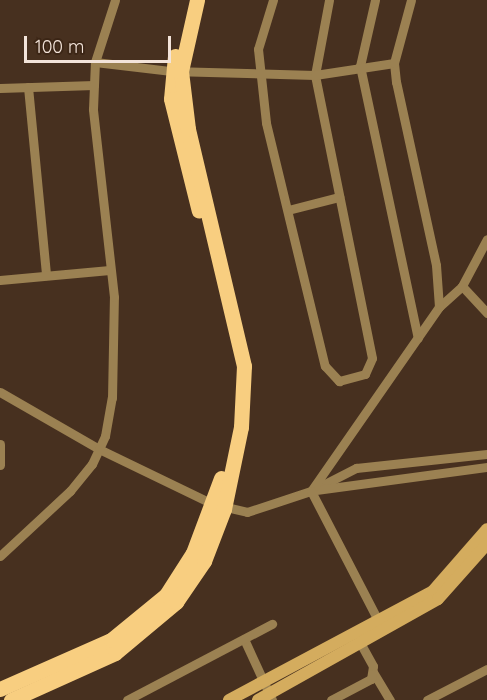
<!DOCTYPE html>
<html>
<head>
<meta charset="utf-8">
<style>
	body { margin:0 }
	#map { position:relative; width:487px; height:700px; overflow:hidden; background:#47301f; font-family:Quicksand,sans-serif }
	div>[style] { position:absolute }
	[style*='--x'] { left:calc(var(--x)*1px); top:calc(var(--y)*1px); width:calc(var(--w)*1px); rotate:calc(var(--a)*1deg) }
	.street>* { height:9px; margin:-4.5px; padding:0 4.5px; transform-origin:4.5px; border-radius:4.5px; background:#9b8152 }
	.secondary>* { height:12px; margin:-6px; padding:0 6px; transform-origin:6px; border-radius:6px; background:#d4ac5e }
	.primary>* { height:15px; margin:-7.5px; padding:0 7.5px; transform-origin:7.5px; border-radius:7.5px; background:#f8ce80 }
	span { translate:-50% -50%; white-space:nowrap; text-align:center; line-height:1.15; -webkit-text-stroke:6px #3c2616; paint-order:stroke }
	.scale { position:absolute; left:24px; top:36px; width:147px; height:27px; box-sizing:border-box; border:3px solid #f3e4da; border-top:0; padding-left:8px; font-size:18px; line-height:21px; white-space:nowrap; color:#f3e4da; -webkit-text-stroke:4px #3c2616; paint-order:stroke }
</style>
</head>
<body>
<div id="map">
	<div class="street">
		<i style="--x:273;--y:0;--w:51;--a:107"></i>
		<i style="--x:258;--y:49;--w:74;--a:83.8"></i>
		<i style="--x:266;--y:123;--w:250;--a:76.4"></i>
		<i style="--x:325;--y:366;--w:21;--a:47"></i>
		<i style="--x:339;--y:381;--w:27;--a:-15"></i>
		<i style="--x:365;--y:374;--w:17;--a:-66"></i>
		<i style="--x:372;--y:358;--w:289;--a:-101.4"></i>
		<i style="--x:315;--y:75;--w:76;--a:-79.4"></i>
		<i style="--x:375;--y:0;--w:68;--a:102.8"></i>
		<i style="--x:360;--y:66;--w:278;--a:78"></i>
		<i style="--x:95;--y:62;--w:77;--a:6.8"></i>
		<i style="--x:171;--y:71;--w:144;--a:1.6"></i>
		<i style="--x:315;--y:75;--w:80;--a:-8.6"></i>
		<i style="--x:28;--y:87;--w:189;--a:84.5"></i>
		<i style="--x:0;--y:88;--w:94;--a:-1.8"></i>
		<i style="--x:288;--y:210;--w:53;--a:-14.3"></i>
		<i style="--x:0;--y:280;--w:110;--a:-5.2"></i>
		<i style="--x:462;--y:286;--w:37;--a:47"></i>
		<i style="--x:439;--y:307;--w:31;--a:-42"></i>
		<i style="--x:462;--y:286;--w:53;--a:-62"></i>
		<i style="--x:0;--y:392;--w:114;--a:29.9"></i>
		<i style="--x:99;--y:449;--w:127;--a:25.8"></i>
		<i style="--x:213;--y:504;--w:35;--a:13"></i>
		<i style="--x:247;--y:512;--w:67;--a:-18.2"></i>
		<i style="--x:311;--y:491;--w:51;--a:-27.1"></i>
		<i style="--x:356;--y:468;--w:132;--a:-6.1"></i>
		<i style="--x:0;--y:444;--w:21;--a:90"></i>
		<i style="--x:316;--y:490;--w:173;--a:-7.7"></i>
		<i style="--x:311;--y:491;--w:224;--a:-55.2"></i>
		<i style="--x:439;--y:307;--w:42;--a:-94.1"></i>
		<i style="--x:436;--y:265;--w:187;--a:-102.3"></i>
		<i style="--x:396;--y:82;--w:19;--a:-96"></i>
		<i style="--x:394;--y:63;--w:65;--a:-74.9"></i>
		<i style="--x:311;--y:491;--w:145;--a:62.6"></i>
		<i style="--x:0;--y:556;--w:96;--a:-42.9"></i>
		<i style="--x:70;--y:491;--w:35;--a:-51"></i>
		<i style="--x:92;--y:464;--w:31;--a:-65"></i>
		<i style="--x:105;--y:436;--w:39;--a:-80"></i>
		<i style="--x:112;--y:398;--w:101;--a:-88.9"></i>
		<i style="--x:114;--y:297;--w:189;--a:-96.4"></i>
		<i style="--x:93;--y:109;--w:47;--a:-87.6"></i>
		<i style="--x:95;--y:62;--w:65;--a:-72.1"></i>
		<i style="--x:244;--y:639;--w:67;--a:65.3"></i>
		<i style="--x:373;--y:672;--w:33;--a:59"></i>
		<i style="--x:127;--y:700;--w:164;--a:-27.7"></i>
		<i style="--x:331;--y:700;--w:45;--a:-27.7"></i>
		<i style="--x:371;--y:679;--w:13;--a:-81"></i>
		<i style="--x:373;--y:666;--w:26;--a:-119"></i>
		<i style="--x:427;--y:700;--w:68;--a:-27.3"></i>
	</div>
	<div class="secondary">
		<i style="--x:229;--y:700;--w:231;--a:-28.1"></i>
		<i style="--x:433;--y:591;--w:82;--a:-48.9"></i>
		<i style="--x:258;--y:700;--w:206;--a:-29.3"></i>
		<i style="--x:438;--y:599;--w:74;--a:-48.3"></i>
	</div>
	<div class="primary">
		<i style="--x:175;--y:56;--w:43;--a:95.3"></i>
		<i style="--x:171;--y:99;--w:115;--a:76"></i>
		<i style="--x:0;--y:689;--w:121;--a:-23.8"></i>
		<i style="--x:111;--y:640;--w:71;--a:-39.3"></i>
		<i style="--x:166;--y:595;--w:50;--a:-57.3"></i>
		<i style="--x:193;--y:553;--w:80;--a:-69.5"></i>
		<i style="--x:11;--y:700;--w:114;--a:-24.3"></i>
		<i style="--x:115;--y:653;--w:80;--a:-39.9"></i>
		<i style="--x:176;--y:602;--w:50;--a:-55.7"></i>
		<i style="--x:204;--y:561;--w:56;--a:-69"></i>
		<i style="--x:224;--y:509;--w:84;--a:-78.3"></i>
		<i style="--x:241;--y:427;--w:61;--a:-87.2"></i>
		<i style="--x:244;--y:366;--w:244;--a:-103.3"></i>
		<i style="--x:188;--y:129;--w:58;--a:-96.9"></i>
		<i style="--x:181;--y:71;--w:73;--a:-77.3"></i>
	</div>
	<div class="scale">100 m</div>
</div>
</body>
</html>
